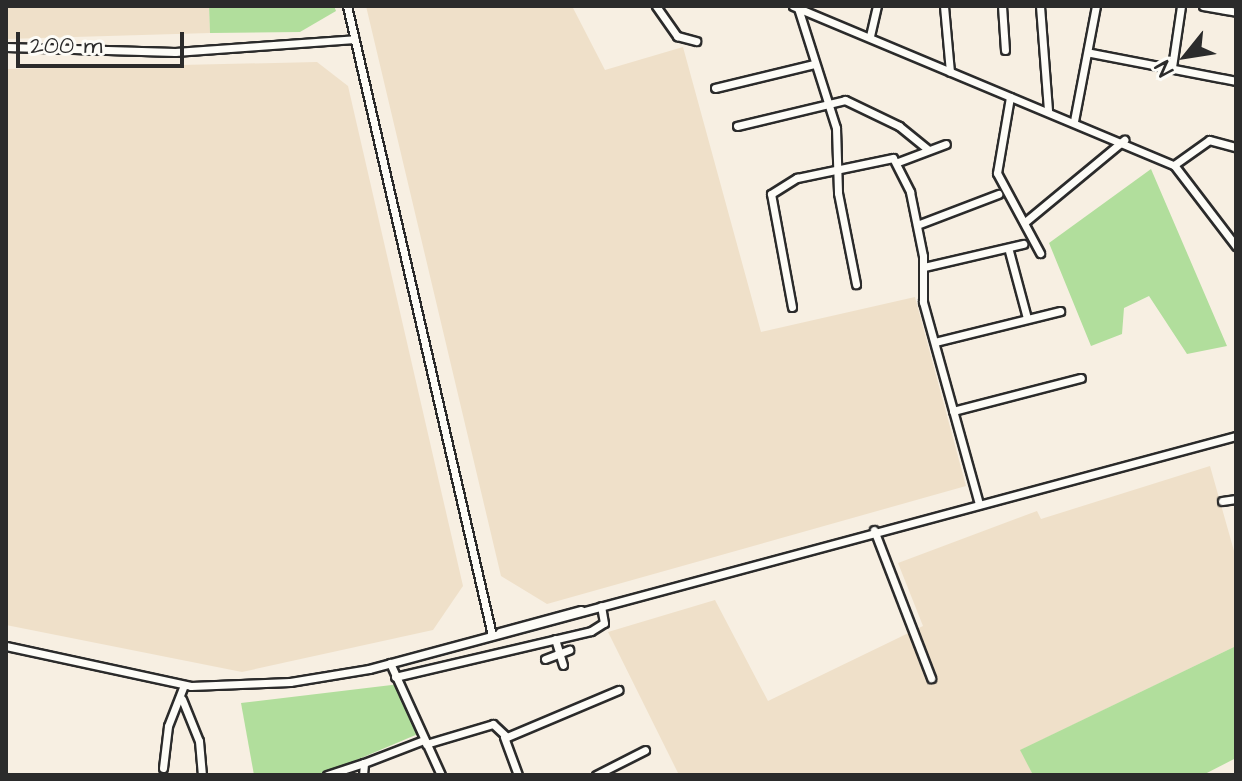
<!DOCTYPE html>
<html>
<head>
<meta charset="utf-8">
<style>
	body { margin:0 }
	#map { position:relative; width:1242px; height:781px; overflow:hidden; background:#f7efe2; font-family:"Architects Daughter",sans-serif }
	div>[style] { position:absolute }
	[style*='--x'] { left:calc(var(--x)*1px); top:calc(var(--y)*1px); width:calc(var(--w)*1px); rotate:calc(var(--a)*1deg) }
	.built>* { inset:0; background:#efe0c9 }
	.green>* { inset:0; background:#b1de9c }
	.roads { filter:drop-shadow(2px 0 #2b2b2b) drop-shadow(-2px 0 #2b2b2b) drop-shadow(0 2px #2b2b2b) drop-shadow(0 -2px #2b2b2b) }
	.minor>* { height:7px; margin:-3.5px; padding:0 3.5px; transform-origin:3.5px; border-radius:3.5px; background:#fdfcf7 }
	span { translate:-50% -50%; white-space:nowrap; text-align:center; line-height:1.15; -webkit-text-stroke:8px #fdfcf7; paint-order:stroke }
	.frame { position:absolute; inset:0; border:8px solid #2b2b2b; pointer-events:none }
	.north { position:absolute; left:1146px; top:16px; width:80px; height:80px; -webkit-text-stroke:6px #fdfcf7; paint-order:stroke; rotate:240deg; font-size:22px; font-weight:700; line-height:32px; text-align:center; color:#2b2b2b }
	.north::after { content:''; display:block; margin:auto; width:28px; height:36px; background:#2b2b2b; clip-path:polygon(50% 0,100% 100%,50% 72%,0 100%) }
	.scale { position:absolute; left:16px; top:32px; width:168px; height:36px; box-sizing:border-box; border:4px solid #2b2b2b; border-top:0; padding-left:10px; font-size:24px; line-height:28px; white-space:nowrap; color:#2b2b2b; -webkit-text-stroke:6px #fdfcf7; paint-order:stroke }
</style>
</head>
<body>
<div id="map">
	<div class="built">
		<i style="clip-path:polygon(6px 6px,209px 6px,210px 33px,6px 39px)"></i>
		<i style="clip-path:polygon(366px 6px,572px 6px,605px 70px,683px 47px,761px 332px,915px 297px,966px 486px,547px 604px,501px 576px)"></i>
		<i style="clip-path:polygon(317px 62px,348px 86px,463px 586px,433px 630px,242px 672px,6px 625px,6px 69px)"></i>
		<i style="clip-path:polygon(1210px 466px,1236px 558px,1236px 646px,1021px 750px,1033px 775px,679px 775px,608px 632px,715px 600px,768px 701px,923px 626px,898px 563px,1037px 511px,1041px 519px)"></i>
	</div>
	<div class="green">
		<i style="clip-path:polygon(209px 6px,334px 6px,336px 11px,300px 32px,210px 33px)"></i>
		<i style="clip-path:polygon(1151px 169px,1227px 346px,1187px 354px,1149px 296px,1124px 308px,1122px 334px,1091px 346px,1049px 243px)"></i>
		<i style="clip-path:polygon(1236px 646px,1236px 758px,1203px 775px,1033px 775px,1020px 750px)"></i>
		<i style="clip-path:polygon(400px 684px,425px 731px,321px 775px,254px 775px,241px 703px)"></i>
	</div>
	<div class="roads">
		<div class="minor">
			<i style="--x:347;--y:6;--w:645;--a:77.02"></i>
			<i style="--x:656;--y:6;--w:37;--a:55"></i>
			<i style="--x:677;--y:36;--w:20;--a:15"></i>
			<i style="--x:793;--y:6;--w:413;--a:22.7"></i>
			<i style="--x:1174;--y:165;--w:102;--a:52.6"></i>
			<i style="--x:944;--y:6;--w:66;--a:84.8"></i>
			<i style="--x:1002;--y:6;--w:44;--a:86.1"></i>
			<i style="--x:1040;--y:6;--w:105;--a:85.6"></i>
			<i style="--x:1203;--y:6;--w:34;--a:10"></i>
			<i style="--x:798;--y:8;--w:126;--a:72.4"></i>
			<i style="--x:836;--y:128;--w:65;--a:88.2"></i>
			<i style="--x:838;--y:193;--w:93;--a:78.8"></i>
			<i style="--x:870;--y:36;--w:31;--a:-77"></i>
			<i style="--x:6;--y:47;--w:169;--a:1.7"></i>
			<i style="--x:175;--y:52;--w:180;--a:-4.1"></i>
			<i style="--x:1091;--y:53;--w:148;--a:10.9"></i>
			<i style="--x:1172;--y:67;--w:62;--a:-81.6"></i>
			<i style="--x:715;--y:88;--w:102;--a:-13.6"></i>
			<i style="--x:1010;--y:97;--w:77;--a:99.7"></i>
			<i style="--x:997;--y:173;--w:91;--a:61.7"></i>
			<i style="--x:1074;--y:121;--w:117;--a:-79.2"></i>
			<i style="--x:737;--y:126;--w:111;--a:-13.5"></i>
			<i style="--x:845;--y:100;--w:60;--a:25.7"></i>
			<i style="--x:899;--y:126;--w:38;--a:39"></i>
			<i style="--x:898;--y:162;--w:51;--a:-20.6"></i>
			<i style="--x:1174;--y:165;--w:43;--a:-35.5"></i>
			<i style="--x:1209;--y:140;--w:28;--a:15"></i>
			<i style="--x:1025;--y:222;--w:129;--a:-39.6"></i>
			<i style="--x:917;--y:225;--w:87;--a:-20.9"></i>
			<i style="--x:1009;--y:251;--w:69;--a:75"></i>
			<i style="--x:924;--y:267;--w:102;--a:-13.1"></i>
			<i style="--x:792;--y:307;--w:115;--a:-100.5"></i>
			<i style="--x:771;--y:194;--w:31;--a:-32"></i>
			<i style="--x:797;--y:178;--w:98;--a:-11.8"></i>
			<i style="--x:893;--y:158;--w:38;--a:63"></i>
			<i style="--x:910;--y:192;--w:65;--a:78.5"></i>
			<i style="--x:923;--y:256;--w:46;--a:90"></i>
			<i style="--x:923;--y:302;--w:210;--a:74.5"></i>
			<i style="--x:935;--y:342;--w:129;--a:-13.9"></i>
			<i style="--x:953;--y:411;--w:132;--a:-14.5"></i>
			<i style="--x:1222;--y:501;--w:14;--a:-8"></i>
			<i style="--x:874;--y:530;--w:159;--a:68.9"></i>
			<i style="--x:500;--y:632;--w:84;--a:-15.2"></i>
			<i style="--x:555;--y:639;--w:27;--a:73"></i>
			<i style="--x:6;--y:646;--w:189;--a:12.2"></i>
			<i style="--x:191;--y:686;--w:99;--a:-2.3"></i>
			<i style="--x:290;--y:682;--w:80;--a:-9.3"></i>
			<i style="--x:369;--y:669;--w:898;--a:-15.04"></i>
			<i style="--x:545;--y:659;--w:26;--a:-21"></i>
			<i style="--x:390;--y:663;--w:123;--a:65.5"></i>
			<i style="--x:395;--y:677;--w:201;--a:-13.2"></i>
			<i style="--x:591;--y:631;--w:15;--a:-32"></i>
			<i style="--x:604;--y:623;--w:17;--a:-100"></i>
			<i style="--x:182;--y:699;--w:45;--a:68"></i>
			<i style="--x:199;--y:741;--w:34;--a:85"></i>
			<i style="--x:504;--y:737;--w:40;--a:69.8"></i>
			<i style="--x:426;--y:744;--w:70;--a:-16.6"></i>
			<i style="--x:493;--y:724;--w:19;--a:43"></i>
			<i style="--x:507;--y:737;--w:121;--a:-22.9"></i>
			<i style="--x:163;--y:768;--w:42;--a:-83.2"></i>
			<i style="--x:168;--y:726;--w:44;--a:-68.7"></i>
			<i style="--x:327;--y:775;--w:39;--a:-18"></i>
			<i style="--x:363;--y:775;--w:12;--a:-85"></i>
			<i style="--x:364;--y:763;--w:64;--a:-21"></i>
			<i style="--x:596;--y:775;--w:55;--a:-27"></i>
		</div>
	</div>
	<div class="frame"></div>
	<div class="north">N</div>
	<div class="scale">200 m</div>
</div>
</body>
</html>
